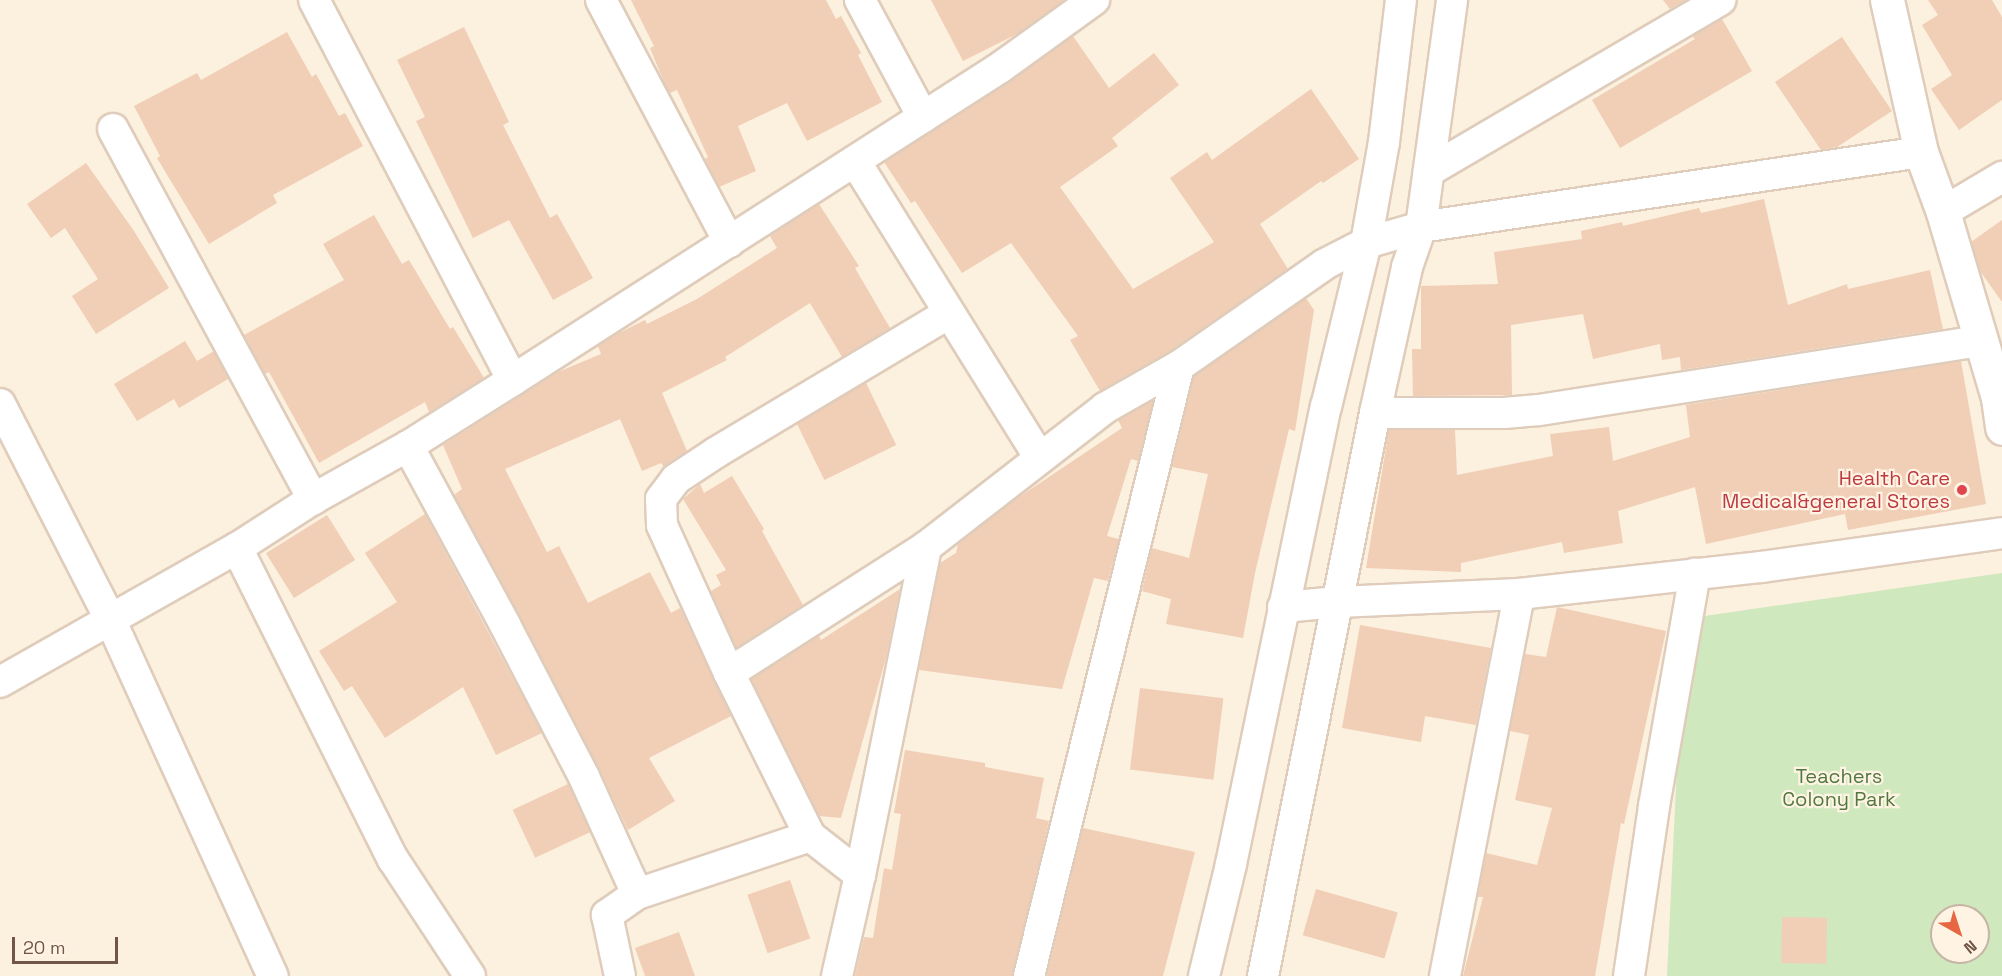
<!DOCTYPE html>
<html>
<head>
<meta charset="utf-8">
<style>
	body { margin:0 }
	#map { position:relative; width:2002px; height:976px; overflow:hidden; background:#fcf0de; font-family:"Space Grotesk",sans-serif }
	div>[style] { position:absolute }
	[style*='--x'] { left:calc(var(--x)*1px); top:calc(var(--y)*1px); width:calc(var(--w)*1px); rotate:calc(var(--a)*1deg) }
	.green>* { inset:0; background:#cfe8be }
	.building>* { inset:0; background:#f1ceb6; transform-origin:0 0 }
	.roads { filter:drop-shadow(2px 0 #dfccbb) drop-shadow(-2px 0 #dfccbb) drop-shadow(0 2px #dfccbb) drop-shadow(0 -2px #dfccbb) }
	.street>* { height:30px; margin:-15px; padding:0 15px; transform-origin:15px; border-radius:15px; background:#fff }
	.secondary>* { height:33px; margin:-16.5px; padding:0 16.5px; transform-origin:16.5px; border-radius:16.5px; background:#fff }
	.dots>* { width:16px; height:16px; translate:-50% -50%; box-sizing:border-box; border:3px solid #fff4e4; border-radius:50% }
	span { translate:-50% -50%; white-space:nowrap; text-align:center; line-height:1.15; -webkit-text-stroke:4.5px #fff4e4; paint-order:stroke }
	.health-label { font-size:20px; color:#be3a42 }
	.right { translate:-100% -50%; text-align:right }
	.park-label { font-size:20px; color:#50783f }
	.north { position:absolute; left:1930px; top:904px; width:60px; height:60px; box-sizing:border-box; background:#fff4e4; border:2px solid #c6b5a5; border-radius:50%; rotate:141deg; font-size:16px; font-weight:700; line-height:24px; text-align:center; color:#715647 }
	.north::after { content:''; display:block; margin:auto; width:21px; height:27px; background:#e76743; clip-path:polygon(50% 0,100% 100%,50% 72%,0 100%) }
	.scale { position:absolute; left:12px; top:937px; width:106px; height:27px; box-sizing:border-box; border:3px solid #715647; border-top:0; padding-left:8px; font-size:18px; line-height:21px; white-space:nowrap; color:#715647; -webkit-text-stroke:4px #fff4e4; paint-order:stroke }
</style>
</head>
<body>
<div id="map">
	<div class="green">
		<i style="clip-path:polygon(evenodd,2002px 573px,2002px 976px,1667px 976px,1684px 619px,2002px 573px,1942px 916px,1978px 916px,1978px 952px,1942px 952px,1942px 916px)"></i>
	</div>
	<div class="building">
		<i style="clip-path:polygon(631px 0,826px 0,836px 19px,841px 16px,861px 53px,858px 55px,882px 102px,807px 141px,787px 103px,738px 126px,756px 171px,719px 187px,705px 159px,708px 157px,677px 90px,670px 93px,666px 87px,650px 48px,654px 46px)"></i>
		<i style="clip-path:polygon(931px 0,1064px 0,1019px 33px,963px 61px)"></i>
		<i style="clip-path:polygon(1663px 0,1686px 0,1670px 9px)"></i>
		<i style="clip-path:polygon(1928px 0,1992px 0,2002px 17px,2002px 100px,1959px 130px,1931px 89px,1952px 75px,1922px 25px,1938px 15px)"></i>
		<i style="clip-path:polygon(1722px 19px,1752px 71px,1620px 148px,1592px 100px,1695px 39px,1692px 36px)"></i>
		<i style="clip-path:polygon(464px 27px,509px 122px,503px 125px,550px 218px,557px 214px,593px 278px,553px 300px,509px 220px,473px 238px,416px 121px,425px 117px,397px 60px)"></i>
		<i style="clip-path:polygon(287px 32px,312px 77px,316px 74px,339px 116px,345px 113px,363px 146px,273px 195px,277px 203px,209px 244px,157px 158px,160px 156px,134px 106px,197px 73px,201px 80px)"></i>
		<i style="clip-path:polygon(1073px 36px,1109px 88px,1154px 53px,1179px 85px,1112px 138px,1118px 146px,1060px 187px,1133px 289px,1214px 242px,1170px 178px,1207px 152px,1212px 160px,1311px 89px,1359px 159px,1323px 183px,1321px 181px,1260px 224px,1288px 269px,1170px 351px,1100px 391px,1070px 340px,1078px 336px,1011px 243px,962px 273px,915px 201px,911px 203px,884px 162px,1010px 82px)"></i>
		<i style="clip-path:polygon(1842px 37px,1892px 111px,1837px 147px,1821px 150px,1775px 82px)"></i>
		<i style="clip-path:polygon(86px 163px,134px 231px,169px 288px,96px 334px,72px 296px,98px 279px,65px 228px,51px 238px,27px 204px)"></i>
		<i style="clip-path:polygon(1764px 199px,1788px 305px,1847px 284px,1848px 289px,1930px 270px,1943px 329px,1681px 370px,1680px 357px,1662px 360px,1660px 344px,1593px 359px,1583px 314px,1511px 325px,1512px 395px,1413px 396px,1412px 349px,1421px 349px,1421px 286px,1498px 284px,1494px 252px,1582px 239px,1581px 231px,1622px 222px,1623px 226px,1699px 208px,1701px 213px)"></i>
		<i style="clip-path:polygon(819px 204px,859px 266px,855px 268px,890px 328px,842px 357px,810px 303px,725px 357px,727px 360px,662px 393px,687px 451px,664px 467px,661px 463px,642px 471px,620px 419px,505px 469px,547px 552px,559px 546px,588px 603px,650px 572px,671px 613px,680px 608px,731px 716px,649px 758px,675px 801px,628px 830px,599px 769px,454px 495px,462px 489px,443px 445px,558px 372px,601px 354px,598px 346px,613px 336px,645px 320px,647px 324px,697px 299px,777px 248px,770px 236px)"></i>
		<i style="clip-path:polygon(374px 215px,402px 264px,409px 260px,450px 329px,453px 327px,484px 378px,429px 412px,425px 402px,319px 463px,269px 372px,265px 374px,244px 335px,344px 280px,323px 244px)"></i>
		<i style="clip-path:polygon(2002px 220px,2002px 302px,1980px 271px,1971px 242px)"></i>
		<i style="clip-path:polygon(1306px 298px,1314px 310px,1295px 431px,1289px 429px,1255px 573px,1243px 638px,1166px 624px,1171px 599px,1142px 591px,1152px 548px,1189px 558px,1208px 474px,1172px 467px,1194px 376px)"></i>
		<i style="clip-path:polygon(185px 341px,197px 361px,214px 351px,228px 379px,179px 408px,174px 399px,137px 421px,114px 384px)"></i>
		<i style="clip-path:polygon(1961px 361px,1986px 504px,1848px 530px,1845px 514px,1706px 544px,1695px 487px,1618px 511px,1623px 543px,1564px 553px,1562px 542px,1461px 563px,1461px 572px,1366px 568px,1389px 430px,1455px 430px,1457px 475px,1553px 456px,1550px 434px,1609px 427px,1613px 461px,1690px 437px,1686px 405px)"></i>
		<i style="left:866px;top:383px;width:69px;height:80px;rotate:64deg"></i>
		<i style="clip-path:polygon(1153px 401px,1138px 461px,1131px 459px,1107px 536px,1119px 539px,1108px 581px,1094px 578px,1062px 689px,919px 670px,940px 563px,956px 553px,958px 544px,1016px 499px,1122px 428px,1118px 420px)"></i>
		<i style="clip-path:polygon(732px 476px,764px 529px,762px 531px,803px 605px,736px 648px,711px 591px,721px 585px,716px 575px,726px 570px,683px 499px,700px 484px,704px 493px)"></i>
		<i style="clip-path:polygon(425px 514px,542px 733px,496px 755px,463px 687px,385px 738px,352px 686px,344px 691px,319px 651px,397px 602px,365px 553px)"></i>
		<i style="left:327px;top:515px;width:53px;height:72px;rotate:58deg"></i>
		<i style="clip-path:polygon(900px 589px,886px 658px,841px 818px,819px 816px,751px 679px,819px 636px,821px 640px)"></i>
		<i style="clip-path:polygon(1557px 607px,1666px 631px,1624px 824px,1621px 823px,1595px 976px,1463px 976px,1483px 897px,1478px 897px,1486px 853px,1537px 865px,1552px 808px,1515px 800px,1529px 735px,1510px 731px,1525px 654px,1546px 657px)"></i>
		<i style="clip-path:polygon(1360px 625px,1491px 648px,1476px 725px,1425px 716px,1421px 742px,1342px 728px)"></i>
		<i style="left:1140px;top:688px;width:84px;height:82px;rotate:7deg"></i>
		<i style="clip-path:polygon(905px 750px,985px 763px,985px 767px,1044px 778px,1036px 818px,1049px 821px,1012px 976px,855px 976px,864px 937px,873px 938px,884px 868px,892px 870px,901px 814px,894px 813px)"></i>
		<i style="left:568px;top:784px;width:53px;height:61px;rotate:65deg"></i>
		<i style="clip-path:polygon(1083px 828px,1195px 852px,1163px 976px,1047px 976px)"></i>
		<i style="left:790px;top:880px;width:62px;height:45px;rotate:71deg"></i>
		<i style="left:1316px;top:889px;width:85px;height:48px;rotate:16deg"></i>
		<i style="left:1782px;top:917px;width:45px;height:46px;rotate:1deg"></i>
		<i style="clip-path:polygon(679px 932px,695px 976px,645px 976px,635px 948px)"></i>
	</div>
	<div class="roads">
		<div class="street">
			<i style="--x:314;--y:0;--w:429;--a:62.4"></i>
			<i style="--x:513;--y:380;--w:580;--a:-32.68"></i>
			<i style="--x:1001;--y:67;--w:115;--a:-35.8"></i>
			<i style="--x:601;--y:0;--w:274;--a:62.1"></i>
			<i style="--x:860;--y:0;--w:133;--a:61.7"></i>
			<i style="--x:113;--y:129;--w:421;--a:61.6"></i>
			<i style="--x:855;--y:161;--w:350;--a:58.1"></i>
			<i style="--x:1429;--y:171;--w:338;--a:-30.4"></i>
			<i style="--x:1943;--y:212;--w:69;--a:-30.7"></i>
			<i style="--x:513;--y:380;--w:124;--a:147.8"></i>
			<i style="--x:408;--y:446;--w:204;--a:61.5"></i>
			<i style="--x:505;--y:625;--w:171;--a:62.5"></i>
			<i style="--x:584;--y:777;--w:128;--a:65.6"></i>
			<i style="--x:637;--y:894;--w:37;--a:145"></i>
			<i style="--x:607;--y:915;--w:62;--a:78"></i>
			<i style="--x:0;--y:404;--w:242;--a:62.9"></i>
			<i style="--x:110;--y:619;--w:392;--a:65.5"></i>
			<i style="--x:1375;--y:413;--w:129;--a:0"></i>
			<i style="--x:1504;--y:413;--w:35;--a:-5"></i>
			<i style="--x:1539;--y:410;--w:446;--a:-8.9"></i>
			<i style="--x:408;--y:446;--w:109;--a:150.8"></i>
			<i style="--x:313;--y:499;--w:90;--a:147.2"></i>
			<i style="--x:237;--y:548;--w:348;--a:63.4"></i>
			<i style="--x:393;--y:859;--w:140;--a:56.7"></i>
			<i style="--x:1283;--y:607;--w:55;--a:-5.2"></i>
			<i style="--x:1338;--y:602;--w:181;--a:-2.5"></i>
			<i style="--x:1519;--y:594;--w:244;--a:-6.4"></i>
			<i style="--x:1761;--y:567;--w:243;--a:-8"></i>
			<i style="--x:729;--y:673;--w:162;--a:-114.4"></i>
			<i style="--x:662;--y:525;--w:26;--a:-92"></i>
			<i style="--x:661;--y:499;--w:25;--a:-53"></i>
			<i style="--x:676;--y:479;--w:49;--a:-33.4"></i>
			<i style="--x:717;--y:452;--w:270;--a:-30.9"></i>
			<i style="--x:0;--y:682;--w:272;--a:-29.5"></i>
			<i style="--x:860;--y:875;--w:63;--a:-142"></i>
			<i style="--x:810;--y:836;--w:182;--a:-116.4"></i>
			<i style="--x:729;--y:673;--w:234;--a:-32.6"></i>
			<i style="--x:637;--y:894;--w:182;--a:-18.5"></i>
			<i style="--x:837;--y:976;--w:104;--a:-77.2"></i>
			<i style="--x:860;--y:875;--w:335;--a:-78.6"></i>
			<i style="--x:926;--y:547;--w:227;--a:-37.8"></i>
			<i style="--x:1105;--y:408;--w:85;--a:-29.6"></i>
			<i style="--x:1179;--y:366;--w:178;--a:-34.9"></i>
			<i style="--x:1325;--y:264;--w:46;--a:-27.1"></i>
			<i style="--x:1366;--y:243;--w:57;--a:-16.2"></i>
			<i style="--x:1421;--y:227;--w:506;--a:-8.53"></i>
			<i style="--x:1029;--y:976;--w:628;--a:-76.18"></i>
			<i style="--x:1204;--y:976;--w:115;--a:-76.4"></i>
			<i style="--x:1231;--y:864;--w:467;--a:-78.3"></i>
			<i style="--x:1326;--y:407;--w:169;--a:-76.3"></i>
			<i style="--x:1366;--y:243;--w:103;--a:-79.9"></i>
			<i style="--x:1384;--y:142;--w:143;--a:-83.2"></i>
			<i style="--x:1263;--y:976;--w:574;--a:-78.75"></i>
			<i style="--x:1375;--y:413;--w:149;--a:-77.6"></i>
			<i style="--x:1407;--y:267;--w:42;--a:-70.7"></i>
			<i style="--x:1421;--y:227;--w:229;--a:-82.2"></i>
			<i style="--x:1445;--y:976;--w:389;--a:-79"></i>
			<i style="--x:1629;--y:976;--w:172;--a:-81.6"></i>
			<i style="--x:1654;--y:806;--w:236;--a:-80"></i>
		</div>
		<div class="secondary">
			<i style="--x:1887;--y:0;--w:156;--a:77.4"></i>
			<i style="--x:1921;--y:152;--w:64;--a:69.9"></i>
			<i style="--x:1943;--y:212;--w:194;--a:73.5"></i>
			<i style="--x:1998;--y:398;--w:30;--a:82"></i>
		</div>
	</div>
	<div class="dots">
		<i style="left:1962px;top:490px;background:#e0444e"></i>
	</div>
	<div class="health-label">
		<span class="right" style="left:1950px;top:490px">Health Care<br>Medical&amp;general Stores</span>
	</div>
	<div class="park-label">
		<span style="left:1839px;top:788px">Teachers<br>Colony Park</span>
	</div>
	<div class="north">N</div>
	<div class="scale">20 m</div>
</div>
</body>
</html>
